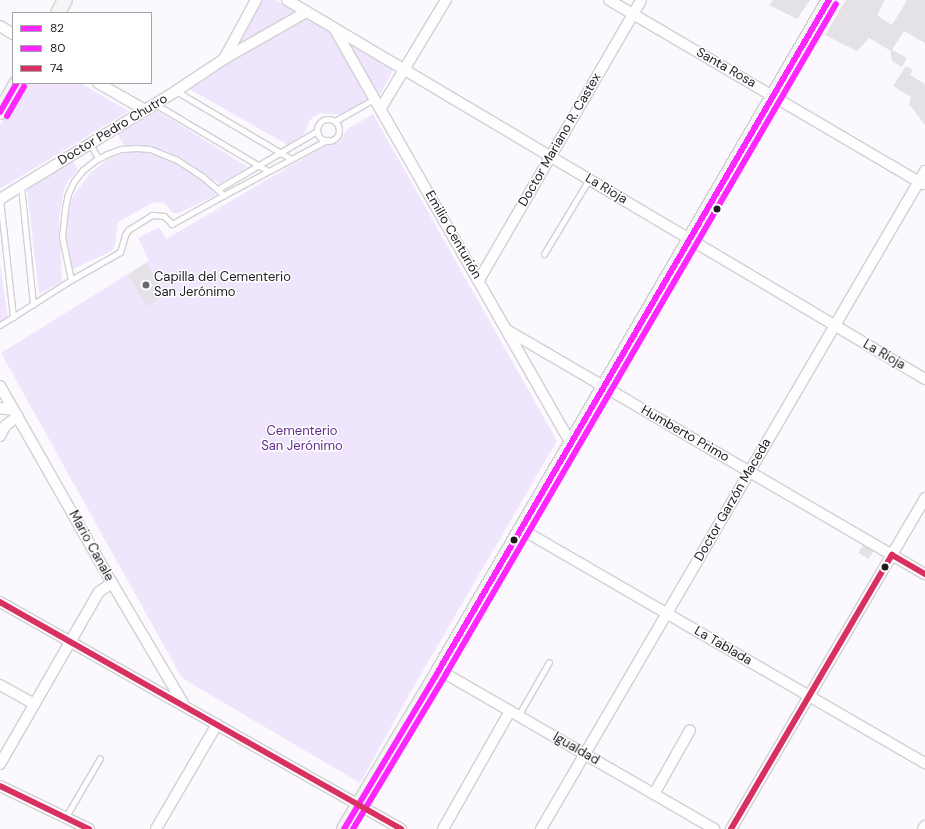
<!DOCTYPE html>
<html>
<head>
<meta charset="utf-8">
<style>
	body { margin:0 }
	#map { position:relative; width:925px; height:829px; overflow:hidden; background:#fbf9fe; font-family:"DM Sans",sans-serif }
	div>[style] { position:absolute }
	[style*='--x'] { left:calc(var(--x)*1px); top:calc(var(--y)*1px); width:calc(var(--w)*1px); rotate:calc(var(--a)*1deg) }
	.green>* { inset:0; background:#efe5fc }
	.building>* { inset:0; background:#e4e2e7; transform-origin:0 0 }
	.roads { filter:drop-shadow(1px 0 #d2d0d5) drop-shadow(-1px 0 #d2d0d5) drop-shadow(0 1px #d2d0d5) drop-shadow(0 -1px #d2d0d5) }
	.lane>* { height:5px; margin:-2.5px; padding:0 2.5px; transform-origin:2.5px; border-radius:2.5px; background:#fefeff }
	.lane>.ring { margin:-2.5px; padding:0; box-sizing:content-box; background:none; border:5px solid #fefeff; border-radius:50% }
	.street>* { height:10px; margin:-5px; padding:0 5px; transform-origin:5px; border-radius:5px; background:#fefeff }
	.secondary>* { height:14px; margin:-7px; padding:0 7px; transform-origin:7px; border-radius:7px; background:#f3f6f5 }
	.bus-1>* { height:6px; margin:-3px; padding:0 3px; transform-origin:3px; border-radius:3px; background:#fe27ff }
	.bus-2>* { height:6px; margin:-3px; padding:0 3px; transform-origin:3px; border-radius:3px; background:#fe27ff }
	.bus-3>* { height:6px; margin:-3px; padding:0 3px; transform-origin:3px; border-radius:3px; background:#d93062 }
	.dots>* { width:11px; height:11px; translate:-50% -50%; box-sizing:border-box; border:2px solid #fff; border-radius:50% }
	span { translate:-50% -50%; white-space:nowrap; text-align:center; line-height:1.15; -webkit-text-stroke:3px #fff; paint-order:stroke }
	.street-label { font-size:13px; color:#1d1a20 }
	.poi-label { font-size:13px; color:#1d1a20 }
	.left { translate:0 -50%; text-align:left }
	.park-label { font-size:13px; color:#602a8e }
	.legend { position:absolute; left:12px; top:12px; width:140px; height:72px; box-sizing:border-box; background:#fff; border:1px solid #a5a3a6; margin:0; padding:5px 7px; list-style:none; font-size:12px; color:#1d1a20 }
	.legend li { display:flex; align-items:center; gap:8px; height:20px }
	.legend b { width:20px; border:1px solid #a5a3a6 }
</style>
</head>
<body>
<div id="map">
	<div class="green">
		<i style="clip-path:polygon(261px 0,275px 0,295px 11px,238px 45px)"></i>
		<i style="clip-path:polygon(306px 16px,331px 30px,367px 99px,340px 115px,320px 113px,310px 120px,304px 135px,288px 145px,186px 87px)"></i>
		<i style="clip-path:polygon(345px 39px,394px 68px,379px 97px)"></i>
		<i style="clip-path:polygon(24px 83px,80px 83px,129px 111px,0 189px,0 126px)"></i>
		<i style="clip-path:polygon(156px 110px,248px 167px,220px 184px,181px 159px,166px 151px,146px 146px,124px 145px,117px 133px)"></i>
		<i style="clip-path:polygon(373px 114px,557px 441px,410px 693px,360px 783px,182px 678px,1px 353px,149px 261px,138px 238px,159px 227px,166px 239px,326px 145px,331px 145px,341px 141px,346px 130px)"></i>
		<i style="clip-path:polygon(140px 151px,168px 158px,180px 165px,200px 178px,216px 195px,179px 213px,173px 213px,164px 203px,154px 202px,118px 222px,115px 245px,112px 251px,71px 270px,67px 253px,67px 236px,68px 208px,74px 195px,91px 172px,110px 158px,121px 154px)"></i>
		<i style="clip-path:polygon(72px 160px,78px 170px,68px 181px,64px 190px,59px 218px,62px 282px,39px 294px,27px 190px)"></i>
		<i style="clip-path:polygon(0 265px,8px 317px,0 322px)"></i>
	</div>
	<div class="building">
		<i style="clip-path:polygon(773px 0,810px 0,797px 19px,769px 5px)"></i>
		<i style="clip-path:polygon(846px 0,885px 0,877px 15px,892px 25px,907px 0,925px 0,925px 43px,904px 31px,892px 50px,907px 58px,902px 67px,893px 62px,891px 58px,891px 51px,869px 38px,857px 51px,825px 35px)"></i>
		<i style="clip-path:polygon(906px 66px,913px 70px,910px 75px,925px 84px,925px 125px,909px 104px,911px 97px,893px 86px)"></i>
		<i style="left:146px;top:263px;width:37px;height:22px;rotate:57deg"></i>
		<i style="left:863px;top:545px;width:12px;height:9px;rotate:31deg"></i>
	</div>
	<div class="roads">
		<div class="lane">
			<i style="--x:176;--y:91;--w:134;--a:30.6"></i>
			<i style="--x:155;--y:104;--w:131;--a:30.7"></i>
			<i class="ring" style="left:317px;top:119px;width:17px;height:17px"></i>
			<i style="--x:335;--y:121;--w:45;--a:-29.4"></i>
			<i style="--x:90;--y:144;--w:16;--a:60"></i>
			<i style="--x:136;--y:148;--w:14;--a:4"></i>
			<i style="--x:150;--y:149;--w:29;--a:22"></i>
			<i style="--x:177;--y:160;--w:31;--a:33"></i>
			<i style="--x:203;--y:177;--w:28;--a:41"></i>
			<i style="--x:224;--y:195;--w:60;--a:150.9"></i>
			<i style="--x:172;--y:224;--w:11;--a:-135"></i>
			<i style="--x:164;--y:216;--w:12;--a:-175"></i>
			<i style="--x:152;--y:215;--w:28;--a:148"></i>
			<i style="--x:128;--y:230;--w:6;--a:121"></i>
			<i style="--x:125;--y:235;--w:18;--a:106"></i>
			<i style="--x:120;--y:252;--w:56;--a:150.3"></i>
			<i style="--x:71;--y:280;--w:44;--a:-101.8"></i>
			<i style="--x:62;--y:237;--w:29;--a:-84"></i>
			<i style="--x:65;--y:208;--w:14;--a:-78"></i>
			<i style="--x:68;--y:194;--w:14;--a:-65"></i>
			<i style="--x:74;--y:181;--w:14;--a:-51"></i>
			<i style="--x:83;--y:170;--w:14;--a:-39"></i>
			<i style="--x:94;--y:161;--w:15;--a:-28"></i>
			<i style="--x:107;--y:154;--w:15;--a:-20"></i>
			<i style="--x:121;--y:149;--w:15;--a:-4"></i>
			<i style="--x:21;--y:186;--w:119;--a:84.2"></i>
			<i style="--x:218;--y:189;--w:115;--a:-30.4"></i>
			<i style="--x:224;--y:195;--w:117;--a:-28.1"></i>
			<i style="--x:0;--y:199;--w:119;--a:83.7"></i>
			<i style="--x:544;--y:254;--w:87;--a:-59"></i>
			<i style="--x:0;--y:325;--w:84;--a:-32.4"></i>
			<i style="--x:518;--y:716;--w:62;--a:-60.1"></i>
			<i style="--x:65;--y:818;--w:69;--a:-59.7"></i>
		</div>
		<div class="street">
			<i style="--x:287;--y:0;--w:742;--a:30.71"></i>
			<i style="--x:609;--y:0;--w:364;--a:30.4"></i>
			<i style="--x:0;--y:26;--w:15;--a:32"></i>
			<i style="--x:334;--y:28;--w:478;--a:60.3"></i>
			<i style="--x:224;--y:59;--w:67;--a:-61.5"></i>
			<i style="--x:98;--y:83;--w:54;--a:29.9"></i>
			<i style="--x:381;--y:108;--w:126;--a:-59"></i>
			<i style="--x:0;--y:199;--w:206;--a:-31.5"></i>
			<i style="--x:176;--y:91;--w:58;--a:-33.7"></i>
			<i style="--x:224;--y:59;--w:95;--a:-29.8"></i>
			<i style="--x:479;--y:280;--w:323;--a:-59.9"></i>
			<i style="--x:507;--y:330;--w:484;--a:30.3"></i>
			<i style="--x:0;--y:386;--w:227;--a:60.4"></i>
			<i style="--x:112;--y:583;--w:139;--a:59.4"></i>
			<i style="--x:0;--y:408;--w:14;--a:8"></i>
			<i style="--x:0;--y:436;--w:11;--a:-63"></i>
			<i style="--x:5;--y:426;--w:16;--a:-38"></i>
			<i style="--x:521;--y:529;--w:467;--a:30.1"></i>
			<i style="--x:0;--y:602;--w:461;--a:29.5"></i>
			<i style="--x:439;--y:670;--w:318;--a:30"></i>
			<i style="--x:0;--y:685;--w:39;--a:29"></i>
			<i style="--x:0;--y:764;--w:198;--a:-60.1"></i>
			<i style="--x:99;--y:592;--w:16;--a:-35"></i>
			<i style="--x:0;--y:786;--w:99;--a:25.8"></i>
			<i style="--x:654;--y:794;--w:73;--a:-60.6"></i>
			<i style="--x:156;--y:829;--w:121;--a:-59.8"></i>
			<i style="--x:443;--y:829;--w:136;--a:-60.4"></i>
			<i style="--x:541;--y:829;--w:762;--a:-59.73"></i>
			<i style="--x:731;--y:829;--w:384;--a:-59.6"></i>
			<i style="--x:923;--y:829;--w:4;--a:-56"></i>
		</div>
		<div class="secondary">
			<i style="--x:58;--y:13;--w:15;--a:-62"></i>
			<i style="--x:0;--y:112;--w:34;--a:-60"></i>
			<i style="--x:344;--y:829;--w:185;--a:-59.1"></i>
			<i style="--x:439;--y:670;--w:775;--a:-59.8"></i>
		</div>
	</div>
	<div class="bus-1">
		<i style="--x:0;--y:112;--w:34;--a:-60"></i>
		<i style="--x:344;--y:829;--w:185;--a:-59.1"></i>
		<i style="--x:439;--y:670;--w:775;--a:-59.8"></i>
	</div>
	<div class="bus-2">
		<i style="--x:7;--y:116;--w:34;--a:-60"></i>
		<i style="--x:353;--y:829;--w:181;--a:-59"></i>
		<i style="--x:446;--y:674;--w:775;--a:-59.8"></i>
	</div>
	<div class="bus-3">
		<i style="--x:0;--y:602;--w:461;--a:29.5"></i>
		<i style="--x:0;--y:786;--w:99;--a:25.8"></i>
		<i style="--x:731;--y:829;--w:318;--a:-59.6"></i>
		<i style="--x:892;--y:555;--w:38;--a:30"></i>
	</div>
	<div class="dots">
		<i style="left:717px;top:209px;background:#1d1a20"></i>
		<i style="left:146px;top:285px;background:#6b686e"></i>
		<i style="left:514px;top:540px;background:#1d1a20"></i>
		<i style="left:885px;top:567px;background:#1d1a20"></i>
	</div>
	<div class="street-label">
		<span style="left:726px;top:68px;rotate:30deg">Santa Rosa</span>
		<span style="left:113px;top:130px;rotate:-31deg">Doctor Pedro Chutro</span>
		<span style="left:560px;top:140px;rotate:-60deg">Doctor Mariano R. Castex</span>
		<span style="left:606px;top:189px;rotate:31deg">La Rioja</span>
		<span style="left:453px;top:235px;rotate:60deg">Emilio Centurión</span>
		<span style="left:884px;top:355px;rotate:30deg">La Rioja</span>
		<span style="left:685px;top:434px;rotate:30deg">Humberto Primo</span>
		<span style="left:733px;top:500px;rotate:-60deg">Doctor Garzón Maceda</span>
		<span style="left:91px;top:546px;rotate:61deg">Mario Canale</span>
		<span style="left:723px;top:646px;rotate:30deg">La Tablada</span>
		<span style="left:576px;top:749px;rotate:30deg">Igualdad</span>
	</div>
	<div class="poi-label">
		<span class="left" style="left:154px;top:285px">Capilla del Cementerio<br>San Jerónimo</span>
	</div>
	<div class="park-label">
		<span style="left:302px;top:439px">Cementerio<br>San Jerónimo</span>
	</div>
	<ul class="legend">
	<li><b style="height:5px;background:#fe27ff"></b>82</li>
	<li><b style="height:5px;background:#fe27ff"></b>80</li>
	<li><b style="height:5px;background:#d93062"></b>74</li>
	</ul>
</div>
</body>
</html>
